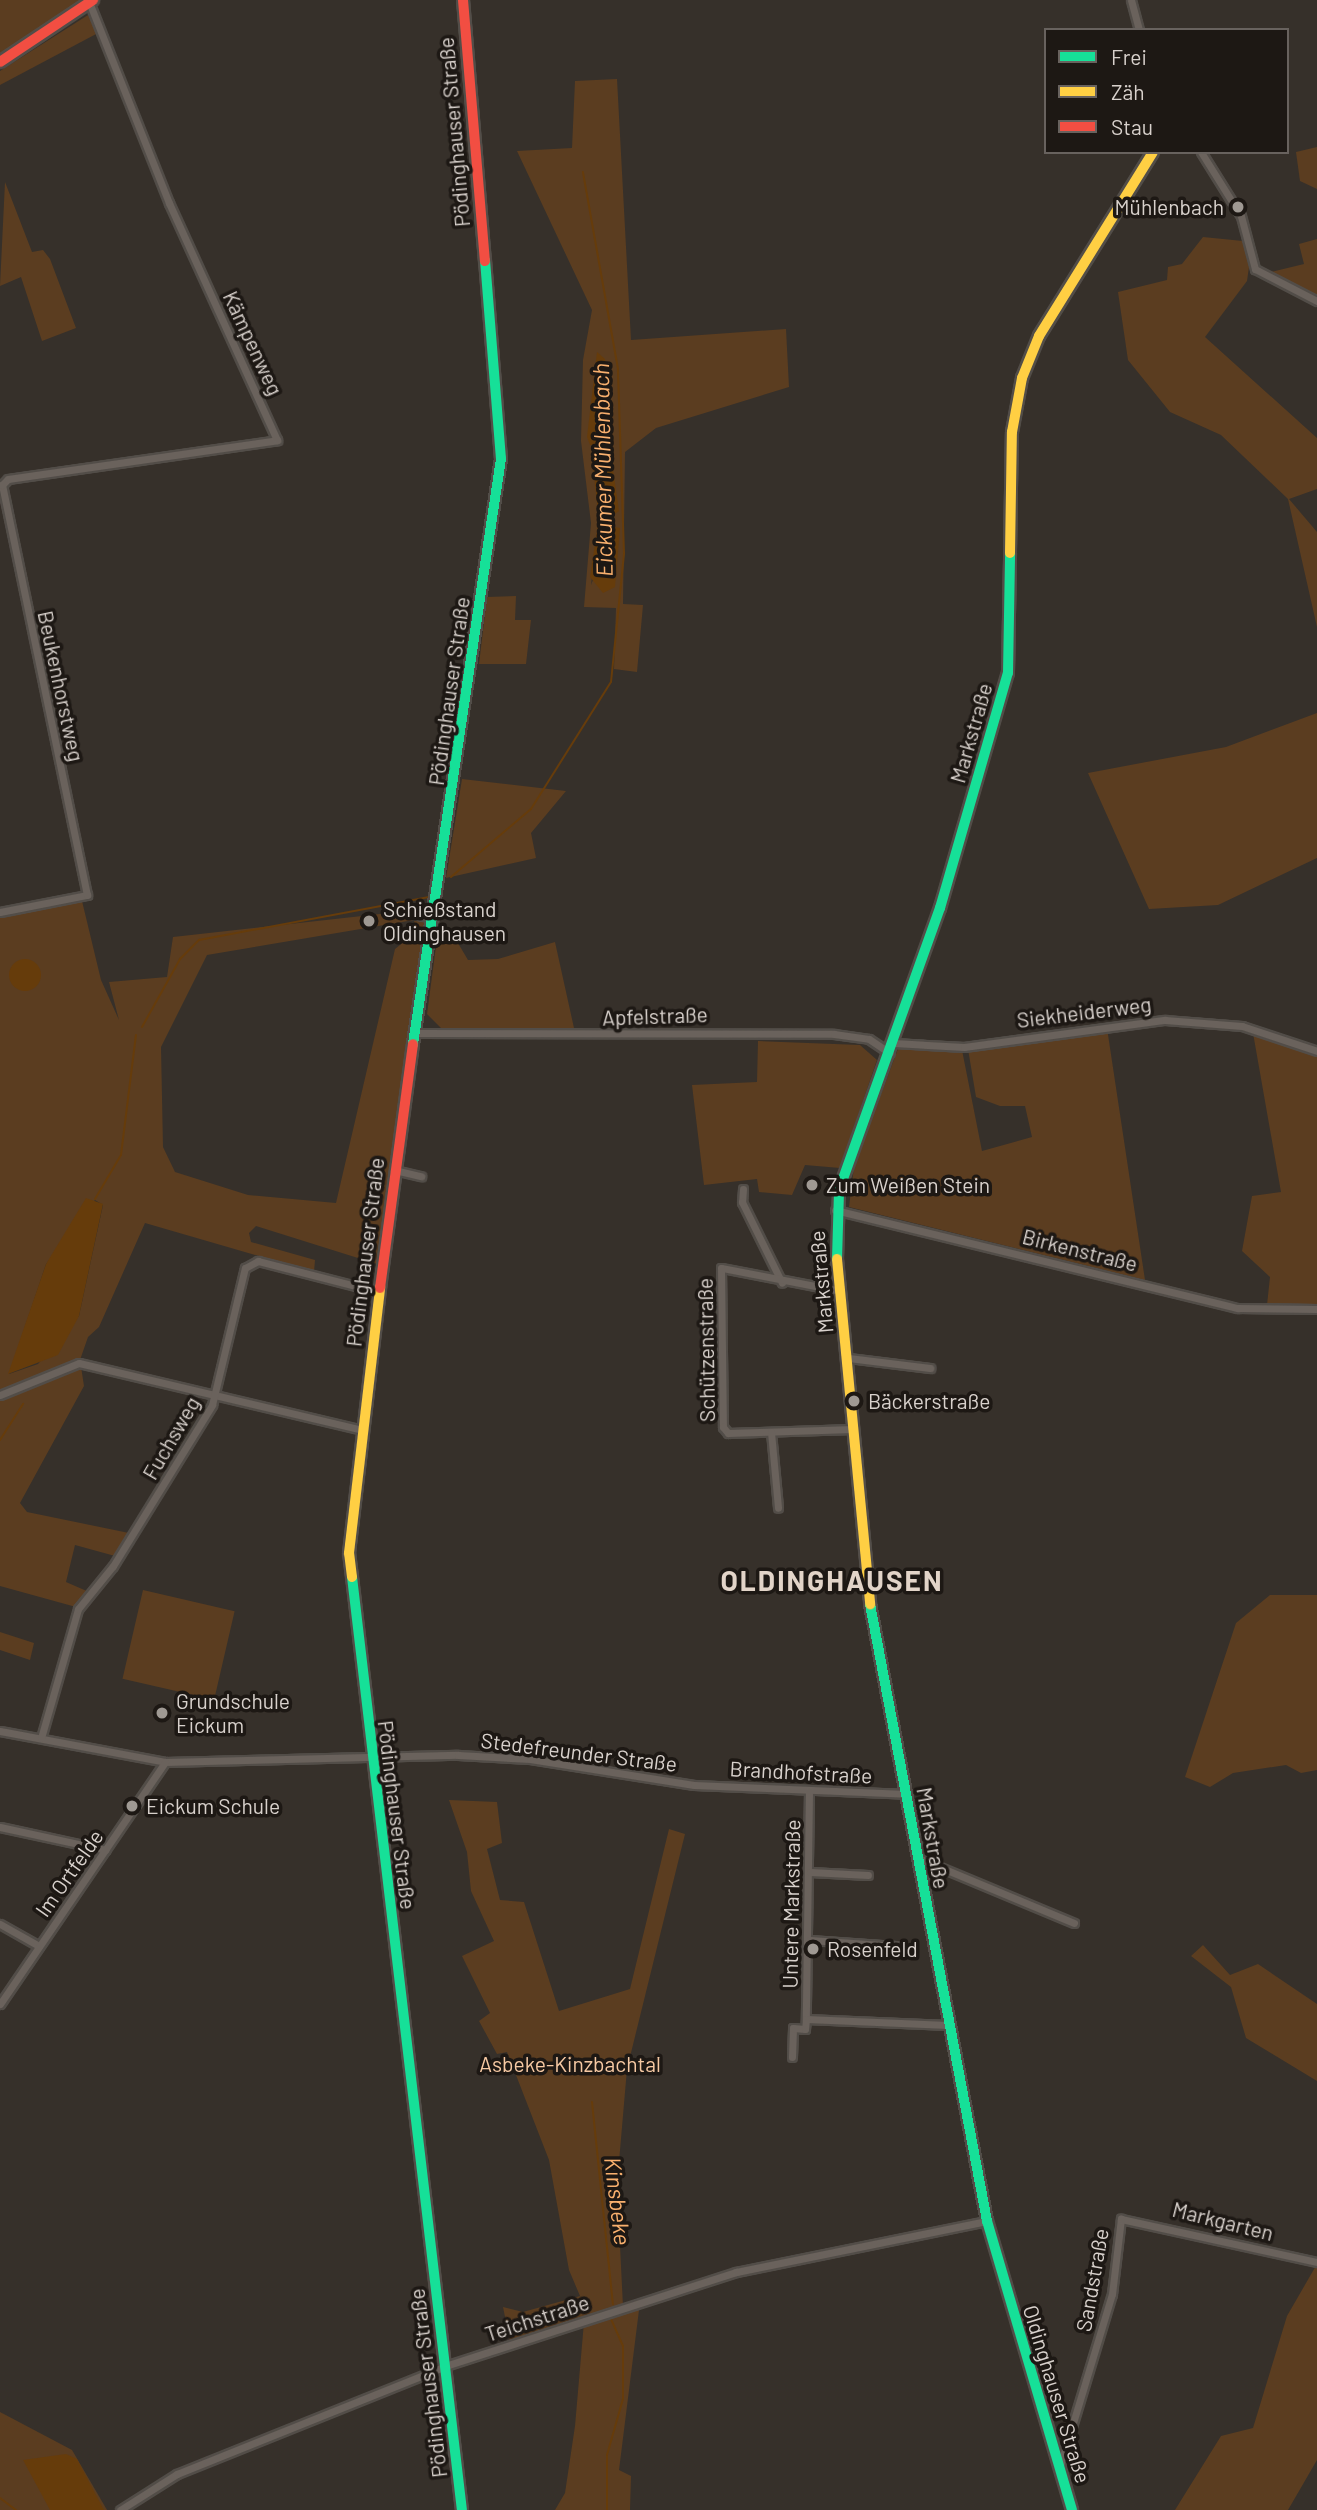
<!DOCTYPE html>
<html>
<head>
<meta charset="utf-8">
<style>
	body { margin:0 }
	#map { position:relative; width:1317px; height:2510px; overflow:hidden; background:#36302a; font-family:Barlow,sans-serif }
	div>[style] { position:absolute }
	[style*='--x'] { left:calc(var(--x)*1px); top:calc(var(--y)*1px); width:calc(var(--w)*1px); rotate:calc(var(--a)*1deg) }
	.green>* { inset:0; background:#5b3d20; transform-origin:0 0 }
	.water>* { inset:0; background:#663c0b }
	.round { border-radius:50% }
	.stream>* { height:2px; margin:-1px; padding:0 1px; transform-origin:1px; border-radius:1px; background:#663c0b }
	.roads { filter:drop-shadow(2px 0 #524d48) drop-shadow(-2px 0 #524d48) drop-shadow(0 2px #524d48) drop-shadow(0 -2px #524d48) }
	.street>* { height:7px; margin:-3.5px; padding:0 3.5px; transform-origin:3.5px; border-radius:3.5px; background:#6a625c }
	.fast>* { height:10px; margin:-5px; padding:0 5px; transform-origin:5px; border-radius:5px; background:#16e098 }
	.slow>* { height:10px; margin:-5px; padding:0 5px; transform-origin:5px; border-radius:5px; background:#ffcf43 }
	.jam>* { height:10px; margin:-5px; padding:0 5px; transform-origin:5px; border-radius:5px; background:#f24e42 }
	.dots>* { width:19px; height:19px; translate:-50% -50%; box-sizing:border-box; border:4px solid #1d1814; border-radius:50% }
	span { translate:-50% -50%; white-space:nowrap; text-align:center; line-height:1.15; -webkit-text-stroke:7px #1d1814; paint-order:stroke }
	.street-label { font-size:21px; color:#d8d1cc }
	.poi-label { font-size:21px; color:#d8d1cc }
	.right { translate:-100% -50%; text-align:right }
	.left { translate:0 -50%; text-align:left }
	.park-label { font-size:21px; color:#f6c9a3 }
	.water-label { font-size:23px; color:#f9b06e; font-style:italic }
	.district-label { font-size:28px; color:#e2d4c8; font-weight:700; letter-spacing:2px }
	.legend { position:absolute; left:1044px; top:28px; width:245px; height:126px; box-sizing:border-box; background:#1d1814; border:2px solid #68625e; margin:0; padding:9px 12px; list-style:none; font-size:21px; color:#d8d1cc }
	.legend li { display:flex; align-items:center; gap:14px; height:35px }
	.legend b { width:35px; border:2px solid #68625e }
</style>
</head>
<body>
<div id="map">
	<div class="green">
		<i style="clip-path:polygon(0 0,82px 0,0 55px)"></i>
		<i style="clip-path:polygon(88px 15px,98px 33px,0 85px,0 71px)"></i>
		<i style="clip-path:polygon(evenodd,617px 79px,631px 340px,786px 329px,789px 387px,656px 428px,625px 452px,623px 604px,643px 605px,637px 672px,614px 669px,616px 608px,584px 607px,591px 523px,581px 441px,583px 360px,592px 310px,517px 151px,572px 148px,575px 81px,617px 79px,615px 524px,591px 585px,598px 525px,615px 524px)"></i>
		<i style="clip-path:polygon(1317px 147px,1317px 189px,1300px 181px,1296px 152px)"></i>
		<i style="clip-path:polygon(5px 182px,32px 252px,43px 250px,50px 259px,76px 328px,42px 341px,21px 277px,0 286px)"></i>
		<i style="clip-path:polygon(1203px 237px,1243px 241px,1249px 267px,1247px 281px,1205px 337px,1317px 438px,1317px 489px,1289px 499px,1317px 532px,1317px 627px,1288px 499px,1221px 435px,1170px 412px,1128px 360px,1118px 292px,1167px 280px,1168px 267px,1182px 264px)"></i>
		<i style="clip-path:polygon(1317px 239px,1317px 298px,1263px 274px,1304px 264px,1299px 244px)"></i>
		<i style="clip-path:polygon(516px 596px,515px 620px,531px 620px,526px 664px,479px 664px,487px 597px)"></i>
		<i style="clip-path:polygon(1317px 713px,1317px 858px,1218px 905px,1149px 909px,1088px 773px,1226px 747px)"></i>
		<i style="clip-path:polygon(462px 779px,566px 791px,531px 833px,536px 858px,446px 878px)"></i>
		<i style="clip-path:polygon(evenodd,82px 901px,101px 980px,119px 1020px,109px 982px,167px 977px,173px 937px,434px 908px,377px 1264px,256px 1226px,249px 1233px,251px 1242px,315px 1260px,314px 1272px,145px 1223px,99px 1327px,88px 1337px,80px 1360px,84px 1386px,20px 1503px,27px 1512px,129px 1533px,115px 1556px,75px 1545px,66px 1582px,89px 1592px,76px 1607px,0 1586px,0 917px,82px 901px,414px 920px,416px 932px,395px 949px,336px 1203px,248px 1195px,175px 1172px,163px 1147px,161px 1047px,207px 955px,414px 920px,82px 901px,95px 1200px,103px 1205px,79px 1316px,38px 1364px,9px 1374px,46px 1264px,95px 1200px)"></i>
		<i style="clip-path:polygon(438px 931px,452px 933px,468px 960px,498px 959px,555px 942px,574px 1028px,444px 1031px,427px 1014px)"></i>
		<i style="clip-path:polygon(1107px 1028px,1145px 1280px,849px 1207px,854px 1167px,899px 1046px,962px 1050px,982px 1151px,1032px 1137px,1025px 1106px,1000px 1106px,976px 1097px,968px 1049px)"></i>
		<i style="clip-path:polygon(1253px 1033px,1317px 1054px,1317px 1305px,1267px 1305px,1270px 1277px,1242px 1251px,1252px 1196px,1281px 1192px)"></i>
		<i style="clip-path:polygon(758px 1041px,860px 1045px,877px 1060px,840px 1168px,805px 1165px,792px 1195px,759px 1192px,757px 1179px,704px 1185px,692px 1085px,757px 1082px)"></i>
		<i style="left:143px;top:1590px;width:94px;height:91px;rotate:13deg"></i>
		<i style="clip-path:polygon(1270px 1595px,1317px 1595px,1317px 1770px,1301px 1773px,1286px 1765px,1233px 1773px,1210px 1787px,1185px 1777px,1236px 1623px)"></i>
		<i style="clip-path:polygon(0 1632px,34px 1643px,30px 1660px,0 1650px)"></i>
		<i style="clip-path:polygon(449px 1800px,497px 1802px,502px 1843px,487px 1849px,500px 1900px,524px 1902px,559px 2011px,630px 1989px,669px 1829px,685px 1834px,627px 2069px,617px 2185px,623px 2306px,640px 2302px,619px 2470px,631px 2476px,630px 2510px,555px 2510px,565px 2493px,575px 2426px,584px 2322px,511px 2346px,503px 2307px,523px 2312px,580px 2296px,569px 2270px,549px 2160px,507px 2052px,497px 2054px,479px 2021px,490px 2013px,462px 1956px,494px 1941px,471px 1891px,467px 1852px)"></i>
		<i style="clip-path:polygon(1203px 1945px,1230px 1975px,1258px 1964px,1317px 2004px,1317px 2081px,1246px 2038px,1231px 1987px,1191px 1956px)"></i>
		<i style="clip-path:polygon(1317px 2264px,1317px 2460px,1288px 2510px,1175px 2510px,1221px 2436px,1253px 2428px,1287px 2316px)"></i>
		<i style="clip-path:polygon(0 2412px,72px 2450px,107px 2510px,0 2510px)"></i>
	</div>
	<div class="water">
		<i style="clip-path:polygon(597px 352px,605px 359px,611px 436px,606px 445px,590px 445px,587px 437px)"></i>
		<i style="clip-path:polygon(611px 455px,619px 511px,613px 515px,598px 513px,592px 457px)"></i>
		<i style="clip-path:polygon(598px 524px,620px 528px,615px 587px,603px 593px,590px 577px)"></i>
		<i class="round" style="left:9px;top:959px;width:32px;height:32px"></i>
		<i style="clip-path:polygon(86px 1198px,103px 1204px,79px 1316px,58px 1355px,8px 1374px,46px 1264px)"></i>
		<i style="clip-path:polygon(66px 2454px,77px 2459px,104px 2510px,50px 2510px,23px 2460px)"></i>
	</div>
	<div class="stream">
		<i style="--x:1229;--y:203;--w:19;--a:62"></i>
		<i style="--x:451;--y:877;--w:105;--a:-40.4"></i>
		<i style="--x:531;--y:809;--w:150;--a:-57.8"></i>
		<i style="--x:611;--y:682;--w:130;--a:-84.2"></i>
		<i style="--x:624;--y:553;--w:184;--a:-91.9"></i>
		<i style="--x:618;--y:369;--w:200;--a:-100.1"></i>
		<i style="--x:142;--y:1027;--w:78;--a:-60.8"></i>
		<i style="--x:180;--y:959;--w:27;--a:-45"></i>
		<i style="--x:199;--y:940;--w:234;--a:-10.6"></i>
		<i style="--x:95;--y:1199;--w:51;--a:-59.4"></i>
		<i style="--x:121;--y:1155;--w:121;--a:-82.9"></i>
		<i style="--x:0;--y:1440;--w:43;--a:-57.4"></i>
		<i style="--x:592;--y:2102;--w:203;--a:84.1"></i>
		<i style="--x:0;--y:2498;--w:20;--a:37"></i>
		<i style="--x:607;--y:2510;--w:55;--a:-90"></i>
		<i style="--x:607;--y:2455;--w:58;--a:-74.1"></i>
		<i style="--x:623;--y:2399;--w:53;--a:-90"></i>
		<i style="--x:623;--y:2346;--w:30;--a:-114"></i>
	</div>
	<div class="roads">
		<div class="street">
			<i style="--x:1131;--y:0;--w:31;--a:75"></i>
			<i style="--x:1201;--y:152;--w:75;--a:58"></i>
			<i style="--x:1241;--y:216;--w:55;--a:75.2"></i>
			<i style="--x:1255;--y:269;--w:70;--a:27.3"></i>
			<i style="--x:0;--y:912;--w:89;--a:-11.1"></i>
			<i style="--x:87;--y:895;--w:419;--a:-101.7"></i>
			<i style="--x:2;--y:485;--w:8;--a:-45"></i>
			<i style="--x:8;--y:479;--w:272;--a:-8.2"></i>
			<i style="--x:277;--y:440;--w:260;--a:-114.5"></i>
			<i style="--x:169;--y:203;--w:216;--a:-111.7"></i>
			<i style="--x:417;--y:915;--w:17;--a:10"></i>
			<i style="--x:417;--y:1033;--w:417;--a:0.1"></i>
			<i style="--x:834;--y:1034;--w:35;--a:8"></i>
			<i style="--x:869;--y:1039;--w:25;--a:34"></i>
			<i style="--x:894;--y:1043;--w:70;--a:3.3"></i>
			<i style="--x:964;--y:1047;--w:203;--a:-7.7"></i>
			<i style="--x:1165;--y:1020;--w:77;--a:4.5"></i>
			<i style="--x:1242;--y:1026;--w:79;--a:18.4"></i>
			<i style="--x:394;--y:1170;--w:28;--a:13"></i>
			<i style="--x:743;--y:1189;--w:13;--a:94"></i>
			<i style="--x:742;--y:1202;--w:90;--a:63.7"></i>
			<i style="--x:835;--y:1210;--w:415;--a:13.7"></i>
			<i style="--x:1238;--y:1308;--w:79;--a:0.7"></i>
			<i style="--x:841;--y:1291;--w:122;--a:-169.1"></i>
			<i style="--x:721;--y:1268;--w:159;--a:89.3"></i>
			<i style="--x:723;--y:1427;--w:8;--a:50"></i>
			<i style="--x:728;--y:1433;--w:125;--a:-1.8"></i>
			<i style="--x:848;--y:1358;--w:83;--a:7"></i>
			<i style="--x:0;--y:1395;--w:85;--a:-22.1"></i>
			<i style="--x:79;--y:1363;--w:291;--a:13.3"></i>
			<i style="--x:771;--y:1432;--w:76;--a:84.7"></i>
			<i style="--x:0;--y:1731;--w:168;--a:10.6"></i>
			<i style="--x:165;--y:1762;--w:293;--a:-1.4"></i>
			<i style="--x:458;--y:1755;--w:72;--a:3.2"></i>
			<i style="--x:530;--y:1759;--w:166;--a:9"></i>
			<i style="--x:694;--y:1785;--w:212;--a:2.4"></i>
			<i style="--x:41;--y:1738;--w:134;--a:-74"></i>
			<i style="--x:78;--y:1609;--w:55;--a:-50.9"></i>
			<i style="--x:113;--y:1566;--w:189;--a:-58.4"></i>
			<i style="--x:212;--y:1405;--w:141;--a:-76.5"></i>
			<i style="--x:245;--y:1268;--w:15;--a:-28"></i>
			<i style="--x:258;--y:1261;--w:125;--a:14.4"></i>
			<i style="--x:809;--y:1790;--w:229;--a:90.8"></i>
			<i style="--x:806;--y:2019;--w:142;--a:2.4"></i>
			<i style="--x:0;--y:1827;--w:108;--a:12.2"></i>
			<i style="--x:918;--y:1858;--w:169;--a:22.6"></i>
			<i style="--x:810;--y:1872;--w:58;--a:3"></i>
			<i style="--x:0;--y:1924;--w:45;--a:29.4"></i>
			<i style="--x:810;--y:1940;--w:86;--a:4"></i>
			<i style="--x:0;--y:2004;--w:293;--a:-55.7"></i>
			<i style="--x:792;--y:2057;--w:29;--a:-88"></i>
			<i style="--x:793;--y:2028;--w:12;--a:5"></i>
			<i style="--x:805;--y:2029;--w:10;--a:-84"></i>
			<i style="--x:1060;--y:2466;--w:180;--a:-73.2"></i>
			<i style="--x:1112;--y:2294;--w:76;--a:-83.2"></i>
			<i style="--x:1121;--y:2219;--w:201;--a:12.4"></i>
			<i style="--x:120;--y:2510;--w:67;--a:-32.3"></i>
			<i style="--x:177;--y:2474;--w:289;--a:-21.9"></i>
			<i style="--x:445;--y:2366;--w:306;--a:-17.9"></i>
			<i style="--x:736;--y:2272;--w:256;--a:-11.5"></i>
		</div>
		<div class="fast">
			<i style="--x:413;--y:1044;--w:592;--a:-81.45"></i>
			<i style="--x:501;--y:459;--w:199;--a:-94.6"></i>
			<i style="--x:837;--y:1259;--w:69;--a:-88.3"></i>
			<i style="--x:839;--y:1190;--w:300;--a:-70.3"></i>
			<i style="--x:940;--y:908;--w:245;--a:-73.9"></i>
			<i style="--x:1008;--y:673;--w:120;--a:-89"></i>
			<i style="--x:352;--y:1577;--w:939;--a:83.28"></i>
			<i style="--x:870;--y:1604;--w:628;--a:79.26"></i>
			<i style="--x:987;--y:2221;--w:301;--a:73.6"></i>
		</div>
		<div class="slow">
			<i style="--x:1010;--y:553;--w:121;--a:-89.1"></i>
			<i style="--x:1012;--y:432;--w:55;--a:-79.5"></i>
			<i style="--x:1022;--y:378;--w:45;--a:-68"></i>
			<i style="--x:1039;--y:336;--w:216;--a:-58.2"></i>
			<i style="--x:837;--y:1259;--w:347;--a:84.5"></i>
			<i style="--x:352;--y:1577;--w:24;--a:-97"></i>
			<i style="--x:349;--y:1553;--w:267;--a:-83.3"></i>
		</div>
		<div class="jam">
			<i style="--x:463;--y:0;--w:262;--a:85.2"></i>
			<i style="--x:0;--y:62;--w:112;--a:-33.7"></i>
			<i style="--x:380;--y:1288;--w:246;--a:-82.3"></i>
		</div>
	</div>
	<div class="dots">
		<i style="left:1238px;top:207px;background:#9f9993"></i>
		<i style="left:369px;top:921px;background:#9f9993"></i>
		<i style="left:812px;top:1185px;background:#9f9993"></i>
		<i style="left:854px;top:1401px;background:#9f9993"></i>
		<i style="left:162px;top:1713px;background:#9f9993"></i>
		<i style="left:132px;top:1806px;background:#9f9993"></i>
		<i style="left:813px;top:1949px;background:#9f9993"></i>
	</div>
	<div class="street-label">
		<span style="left:454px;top:132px;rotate:-95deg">Pödinghauser Straße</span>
		<span style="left:253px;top:343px;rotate:65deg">Kämpenweg</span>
		<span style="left:61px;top:686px;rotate:78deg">Beukenhorstweg</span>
		<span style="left:449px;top:691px;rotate:-82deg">Pödinghauser Straße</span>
		<span style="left:971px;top:733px;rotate:-74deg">Markstraße</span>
		<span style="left:1084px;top:1012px;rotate:-7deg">Siekheiderweg</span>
		<span style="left:655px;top:1016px;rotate:-2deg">Apfelstraße</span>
		<span style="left:1080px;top:1250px;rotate:14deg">Birkenstraße</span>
		<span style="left:365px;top:1252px;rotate:-83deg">Pödinghauser Straße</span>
		<span style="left:821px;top:1282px;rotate:-95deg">Markstraße</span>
		<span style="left:706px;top:1350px;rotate:-91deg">Schützenstraße</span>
		<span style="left:171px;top:1438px;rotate:-60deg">Fuchsweg</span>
		<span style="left:579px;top:1752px;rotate:7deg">Stedefreunder Straße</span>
		<span style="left:801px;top:1772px;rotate:3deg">Brandhofstraße</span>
		<span style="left:397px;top:1815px;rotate:83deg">Pödinghauser Straße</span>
		<span style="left:933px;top:1838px;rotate:80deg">Markstraße</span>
		<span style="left:69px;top:1873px;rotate:-55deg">Im Ortfelde</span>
		<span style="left:791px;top:1904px;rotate:-89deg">Untere Markstraße</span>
		<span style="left:1223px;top:2221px;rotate:14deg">Markgarten</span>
		<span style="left:1092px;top:2280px;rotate:-80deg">Sandstraße</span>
		<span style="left:537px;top:2318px;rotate:-18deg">Teichstraße</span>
		<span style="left:428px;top:2383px;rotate:-97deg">Pödinghauser Straße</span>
		<span style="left:1057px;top:2394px;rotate:73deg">Oldinghauser Straße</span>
	</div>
	<div class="poi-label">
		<span class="right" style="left:1224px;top:207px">Mühlenbach</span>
		<span class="left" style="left:383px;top:921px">Schießstand<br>Oldinghausen</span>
		<span class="left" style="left:826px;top:1185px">Zum Weißen Stein</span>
		<span class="left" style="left:868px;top:1401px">Bäckerstraße</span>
		<span class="left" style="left:176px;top:1713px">Grundschule<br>Eickum</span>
		<span class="left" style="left:146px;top:1806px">Eickum Schule</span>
		<span class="left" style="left:827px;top:1949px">Rosenfeld</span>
	</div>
	<div class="park-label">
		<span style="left:570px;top:2064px">Asbeke-Kinzbachtal</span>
	</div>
	<div class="water-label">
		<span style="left:602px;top:470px;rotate:-91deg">Eickumer Mühlenbach</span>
		<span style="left:618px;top:2201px;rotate:83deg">Kinsbeke</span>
	</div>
	<div class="district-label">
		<span style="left:832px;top:1580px">OLDINGHAUSEN</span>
	</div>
	<ul class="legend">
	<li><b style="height:9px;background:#16e098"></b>Frei</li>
	<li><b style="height:9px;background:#ffcf43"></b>Zäh</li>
	<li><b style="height:9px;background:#f24e42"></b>Stau</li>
	</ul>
</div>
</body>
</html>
